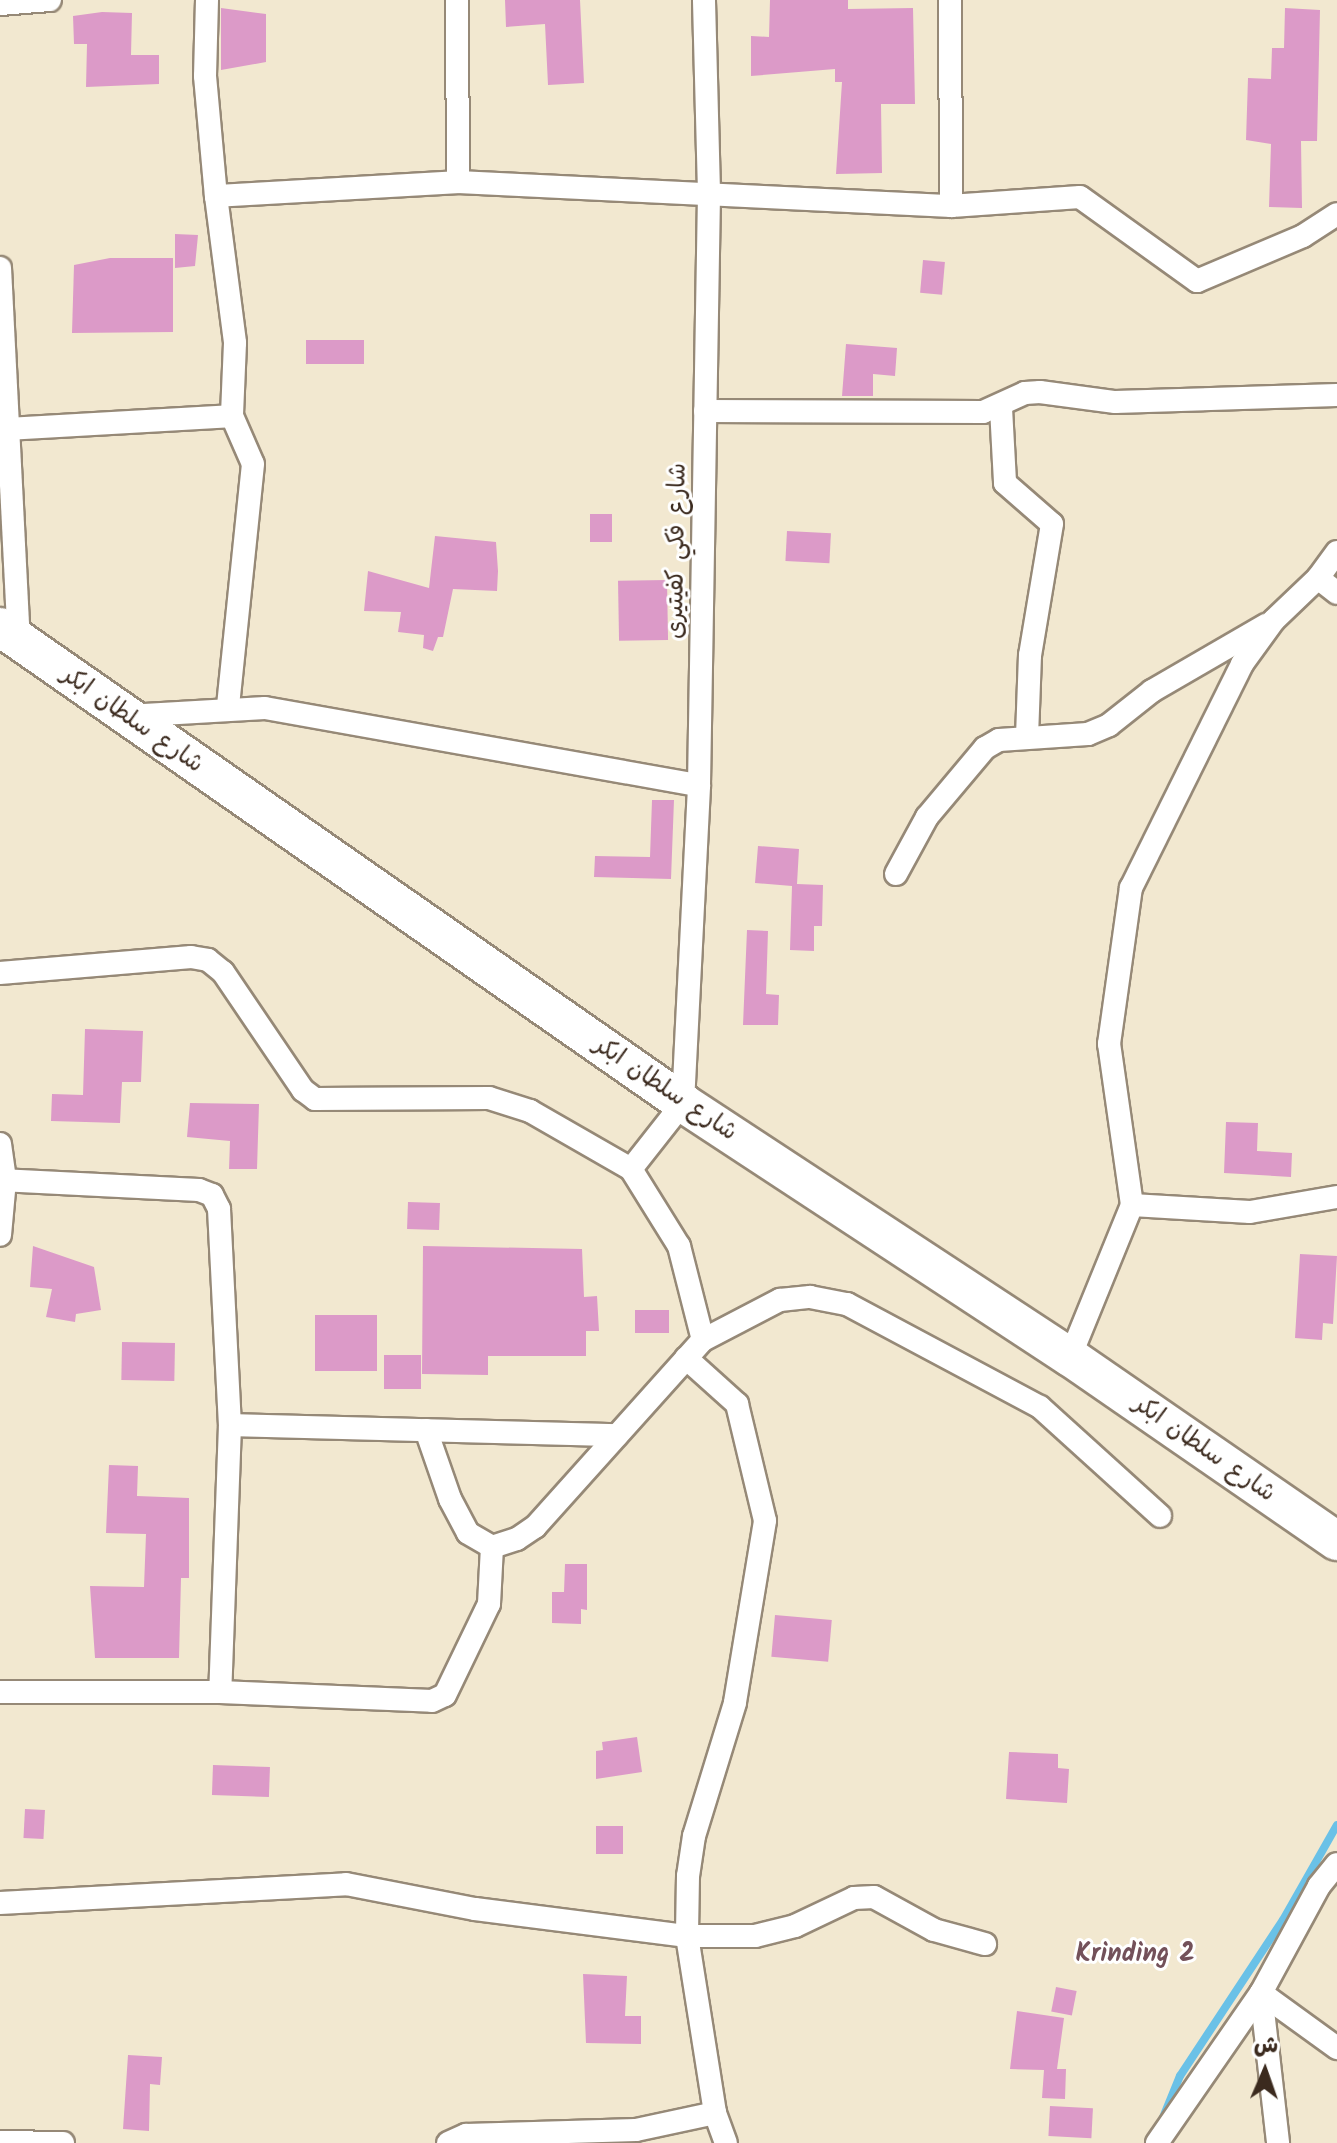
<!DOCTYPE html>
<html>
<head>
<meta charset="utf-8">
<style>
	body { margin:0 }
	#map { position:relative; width:1337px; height:2143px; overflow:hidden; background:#f2e8d0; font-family:Kalam,"Playpen Sans Arabic",sans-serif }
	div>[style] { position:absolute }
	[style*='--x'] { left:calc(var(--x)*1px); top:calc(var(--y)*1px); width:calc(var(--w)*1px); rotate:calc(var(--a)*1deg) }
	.stream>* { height:8px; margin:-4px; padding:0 4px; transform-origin:4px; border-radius:4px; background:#6ac1e7 }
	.building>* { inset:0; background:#dc9ac8; transform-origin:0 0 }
	.roads { filter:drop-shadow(2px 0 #968977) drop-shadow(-2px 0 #968977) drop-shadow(0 2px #968977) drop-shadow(0 -2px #968977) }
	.street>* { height:22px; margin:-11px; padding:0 11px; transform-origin:11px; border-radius:11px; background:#fff }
	.highway>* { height:38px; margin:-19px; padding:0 19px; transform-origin:19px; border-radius:19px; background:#fff }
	span { translate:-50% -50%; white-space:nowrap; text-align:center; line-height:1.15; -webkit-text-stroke:6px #fff; paint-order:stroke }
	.street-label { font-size:24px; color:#3b2a1e }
	.neighbourhood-label { font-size:26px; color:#73515a; font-weight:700 }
	.north { position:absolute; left:1225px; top:2031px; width:80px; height:80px; -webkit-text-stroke:6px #fff; paint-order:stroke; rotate:2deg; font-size:22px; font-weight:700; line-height:32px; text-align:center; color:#3b2a1e }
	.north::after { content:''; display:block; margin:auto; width:28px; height:36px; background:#3b2a1e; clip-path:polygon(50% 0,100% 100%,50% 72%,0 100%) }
</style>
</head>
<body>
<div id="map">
	<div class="stream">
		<i style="--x:1162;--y:2120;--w:48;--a:-67.8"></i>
		<i style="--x:1180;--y:2076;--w:187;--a:-56.6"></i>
		<i style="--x:1283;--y:1920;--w:109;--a:-60.4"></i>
	</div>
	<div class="building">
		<i style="clip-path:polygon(505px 0,580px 0,584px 83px,548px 85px,545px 24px,506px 27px)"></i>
		<i style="clip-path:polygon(770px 0,848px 0,848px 9px,913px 8px,915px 104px,881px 104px,882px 173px,836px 174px,842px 82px,835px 82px,835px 69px,751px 76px,751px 36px,769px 37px)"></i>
		<i style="clip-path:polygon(221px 8px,266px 14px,266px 62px,221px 70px)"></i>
		<i style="clip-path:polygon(1285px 8px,1320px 10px,1317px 141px,1301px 141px,1302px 208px,1269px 207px,1271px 144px,1246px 140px,1248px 78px,1271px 79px,1272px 48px,1284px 48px)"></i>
		<i style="clip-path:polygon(102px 12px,132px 13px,131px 55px,159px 55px,159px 84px,86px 87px,87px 44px,74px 44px,73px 16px)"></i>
		<i style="clip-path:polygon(175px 234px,198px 235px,195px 266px,175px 268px)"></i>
		<i style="clip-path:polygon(110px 258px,173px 258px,173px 332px,72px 333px,74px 265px)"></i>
		<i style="left:923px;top:260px;width:22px;height:33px;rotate:5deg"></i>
		<i style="left:306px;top:340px;width:58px;height:24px"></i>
		<i style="clip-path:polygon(846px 344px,897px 348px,895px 376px,873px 374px,873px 396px,842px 396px)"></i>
		<i style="left:590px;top:514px;width:22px;height:28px"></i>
		<i style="left:787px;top:531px;width:44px;height:30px;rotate:3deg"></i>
		<i style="clip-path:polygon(435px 536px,496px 542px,498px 571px,497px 591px,453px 589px,443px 637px,438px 637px,433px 651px,423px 648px,424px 635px,398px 632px,401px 612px,364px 611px,368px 571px,429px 588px)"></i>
		<i style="left:667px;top:580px;width:60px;height:49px;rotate:89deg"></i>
		<i style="clip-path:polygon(652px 800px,674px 800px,671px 879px,594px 877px,595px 856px,650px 857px)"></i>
		<i style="clip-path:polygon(758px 846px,799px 849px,797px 884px,823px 885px,822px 926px,814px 926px,814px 951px,790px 950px,792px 886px,755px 883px)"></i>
		<i style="clip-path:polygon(747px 930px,768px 931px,766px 994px,779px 995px,778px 1025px,743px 1025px)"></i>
		<i style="clip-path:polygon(85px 1029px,143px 1031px,141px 1082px,122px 1082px,120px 1123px,51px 1121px,52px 1094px,83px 1095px)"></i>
		<i style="clip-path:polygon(190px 1103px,259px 1104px,257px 1169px,229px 1169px,230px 1141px,187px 1137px)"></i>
		<i style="clip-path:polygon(1226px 1122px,1258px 1123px,1257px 1151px,1292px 1153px,1291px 1177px,1224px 1173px)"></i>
		<i style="left:408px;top:1202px;width:32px;height:27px;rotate:2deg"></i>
		<i style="clip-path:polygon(33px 1246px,94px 1267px,101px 1310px,76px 1314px,75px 1322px,46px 1317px,52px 1289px,30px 1287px)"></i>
		<i style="clip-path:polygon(423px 1246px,582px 1249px,584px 1297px,597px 1296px,599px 1331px,586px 1331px,586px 1356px,488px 1356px,488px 1375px,422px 1374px)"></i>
		<i style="clip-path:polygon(1300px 1254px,1337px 1256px,1333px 1324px,1323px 1323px,1322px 1340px,1295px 1338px)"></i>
		<i style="left:669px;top:1310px;width:23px;height:34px;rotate:90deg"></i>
		<i style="left:315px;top:1315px;width:62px;height:56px"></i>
		<i style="left:122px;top:1342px;width:53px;height:38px;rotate:1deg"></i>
		<i style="left:384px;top:1355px;width:37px;height:34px"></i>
		<i style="clip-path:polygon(109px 1465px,138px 1466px,137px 1496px,189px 1498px,189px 1578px,181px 1578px,179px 1658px,95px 1658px,90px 1586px,144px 1587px,146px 1534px,106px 1533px)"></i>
		<i style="clip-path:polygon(565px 1564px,587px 1564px,587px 1610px,581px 1609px,581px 1624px,552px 1623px,552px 1592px,564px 1592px)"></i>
		<i style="left:775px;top:1615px;width:57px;height:42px;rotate:5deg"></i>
		<i style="clip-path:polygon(637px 1737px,642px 1772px,596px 1779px,596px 1751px,603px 1750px,602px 1742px)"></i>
		<i style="clip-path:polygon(1009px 1752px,1058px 1754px,1058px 1768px,1069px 1769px,1067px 1803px,1006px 1799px)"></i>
		<i style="left:213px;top:1765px;width:57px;height:30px;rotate:2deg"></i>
		<i style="left:25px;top:1809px;width:20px;height:29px;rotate:3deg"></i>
		<i style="left:596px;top:1826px;width:27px;height:28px"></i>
		<i style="clip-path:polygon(583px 1974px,627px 1976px,625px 2016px,641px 2016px,641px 2044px,586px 2043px)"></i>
		<i style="left:1056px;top:1987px;width:21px;height:25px;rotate:11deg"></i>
		<i style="clip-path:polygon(1017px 2011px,1064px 2018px,1057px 2069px,1066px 2069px,1065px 2099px,1042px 2098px,1044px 2070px,1010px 2069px)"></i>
		<i style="clip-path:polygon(128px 2055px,162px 2057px,160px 2085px,150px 2084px,149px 2131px,123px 2129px)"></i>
		<i style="left:1050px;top:2106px;width:43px;height:30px;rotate:3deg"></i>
	</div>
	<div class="roads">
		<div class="street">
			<i style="--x:207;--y:0;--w:76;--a:91.5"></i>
			<i style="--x:205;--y:76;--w:121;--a:84.8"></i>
			<i style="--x:216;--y:196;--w:242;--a:-3.3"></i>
			<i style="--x:457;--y:0;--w:182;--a:89.7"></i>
			<i style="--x:458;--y:182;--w:494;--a:2.8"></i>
			<i style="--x:951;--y:206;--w:129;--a:-4"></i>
			<i style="--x:1080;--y:197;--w:144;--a:35.7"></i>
			<i style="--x:1197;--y:281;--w:115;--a:-23"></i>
			<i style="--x:1303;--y:236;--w:40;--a:-32.9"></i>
			<i style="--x:950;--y:0;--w:206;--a:89.7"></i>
			<i style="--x:0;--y:4;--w:50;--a:-4.6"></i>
			<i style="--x:216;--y:196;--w:148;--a:82.6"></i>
			<i style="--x:235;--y:343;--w:73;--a:92.4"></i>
			<i style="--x:232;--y:416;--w:52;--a:66.4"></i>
			<i style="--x:253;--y:464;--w:244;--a:95.9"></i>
			<i style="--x:0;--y:268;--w:372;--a:87.1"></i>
			<i style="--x:1001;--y:408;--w:75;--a:86.9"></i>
			<i style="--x:1005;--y:483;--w:62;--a:41.1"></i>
			<i style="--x:1052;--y:524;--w:133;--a:99.5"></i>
			<i style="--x:1030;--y:655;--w:83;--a:92.1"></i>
			<i style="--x:705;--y:411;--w:278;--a:0.2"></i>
			<i style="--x:983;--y:412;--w:46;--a:-24.3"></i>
			<i style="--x:1025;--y:393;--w:15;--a:-4"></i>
			<i style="--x:1040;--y:392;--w:76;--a:7.6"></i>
			<i style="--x:1115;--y:402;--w:222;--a:-1.8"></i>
			<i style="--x:8;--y:429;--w:224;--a:-3.3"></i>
			<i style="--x:1318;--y:578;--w:24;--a:38"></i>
			<i style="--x:127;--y:716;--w:138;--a:-3.3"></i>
			<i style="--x:265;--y:708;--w:441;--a:10.1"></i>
			<i style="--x:896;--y:874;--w:65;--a:-61.5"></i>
			<i style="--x:927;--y:817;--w:90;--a:-50"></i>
			<i style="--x:985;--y:748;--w:16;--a:-30"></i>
			<i style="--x:999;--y:740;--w:89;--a:-3.9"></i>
			<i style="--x:1088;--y:734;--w:23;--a:-23"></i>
			<i style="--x:1109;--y:725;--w:55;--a:-38.3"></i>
			<i style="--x:1152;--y:691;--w:132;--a:-30.1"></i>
			<i style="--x:0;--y:973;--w:192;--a:-4.8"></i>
			<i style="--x:191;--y:957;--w:17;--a:10"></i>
			<i style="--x:208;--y:960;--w:19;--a:39"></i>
			<i style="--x:223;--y:972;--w:143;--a:55.9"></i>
			<i style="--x:303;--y:1090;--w:15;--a:37"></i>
			<i style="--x:315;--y:1099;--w:174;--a:-0.3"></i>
			<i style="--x:489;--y:1098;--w:43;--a:17.6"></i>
			<i style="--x:530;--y:1111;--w:116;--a:29.9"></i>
			<i style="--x:631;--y:1169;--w:91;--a:58.1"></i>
			<i style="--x:679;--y:1246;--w:97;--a:75.7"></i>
			<i style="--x:0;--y:1144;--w:36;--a:82"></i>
			<i style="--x:5;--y:1180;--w:55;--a:95.2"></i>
			<i style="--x:631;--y:1169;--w:84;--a:-51.8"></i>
			<i style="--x:683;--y:1103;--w:318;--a:-87.1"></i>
			<i style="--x:699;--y:785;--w:593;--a:-89.03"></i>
			<i style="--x:709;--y:192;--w:192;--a:-91.5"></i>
			<i style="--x:0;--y:1180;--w:199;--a:2.9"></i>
			<i style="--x:199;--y:1190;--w:14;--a:21"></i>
			<i style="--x:212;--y:1195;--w:16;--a:63"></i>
			<i style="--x:219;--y:1209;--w:216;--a:87.1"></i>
			<i style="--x:230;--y:1425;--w:267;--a:92.1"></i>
			<i style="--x:220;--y:1692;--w:220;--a:180"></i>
			<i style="--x:1132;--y:1205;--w:118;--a:3.4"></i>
			<i style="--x:1250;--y:1212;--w:88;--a:-9.8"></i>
			<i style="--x:1070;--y:1357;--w:164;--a:-67.8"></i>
			<i style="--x:1132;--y:1205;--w:163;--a:-98.1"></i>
			<i style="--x:1109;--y:1044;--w:158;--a:-82"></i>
			<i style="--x:1131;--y:888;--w:250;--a:-63.6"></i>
			<i style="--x:1242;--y:664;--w:54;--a:-54"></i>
			<i style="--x:1274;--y:620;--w:61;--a:-43.7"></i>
			<i style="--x:1318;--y:578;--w:32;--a:-54"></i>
			<i style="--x:686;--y:1358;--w:69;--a:42"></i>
			<i style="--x:737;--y:1404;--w:120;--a:76.5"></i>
			<i style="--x:765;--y:1521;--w:184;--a:99.4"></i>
			<i style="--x:735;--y:1703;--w:139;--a:107.1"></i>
			<i style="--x:694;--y:1836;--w:40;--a:98.5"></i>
			<i style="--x:688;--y:1876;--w:60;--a:91"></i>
			<i style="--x:687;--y:1936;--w:179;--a:81"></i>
			<i style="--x:715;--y:2113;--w:32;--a:70"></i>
			<i style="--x:230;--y:1425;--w:387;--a:1.5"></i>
			<i style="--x:426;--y:1430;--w:73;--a:70.8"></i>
			<i style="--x:450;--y:1499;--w:38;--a:62"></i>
			<i style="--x:468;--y:1533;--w:28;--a:30"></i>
			<i style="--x:492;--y:1547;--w:26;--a:-18"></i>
			<i style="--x:517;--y:1539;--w:22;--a:-34"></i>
			<i style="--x:535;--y:1527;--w:251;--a:-48.1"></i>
			<i style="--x:703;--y:1340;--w:87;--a:-27.5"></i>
			<i style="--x:780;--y:1300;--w:30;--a:-6"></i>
			<i style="--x:810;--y:1297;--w:38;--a:11"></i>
			<i style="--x:847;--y:1304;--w:219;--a:28.1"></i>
			<i style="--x:1040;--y:1407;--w:162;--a:42.2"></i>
			<i style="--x:220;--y:1692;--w:212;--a:2.4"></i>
			<i style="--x:432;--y:1701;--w:14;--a:-25"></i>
			<i style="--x:445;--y:1695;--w:101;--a:-64.2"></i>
			<i style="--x:489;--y:1604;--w:57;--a:-87"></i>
			<i style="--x:0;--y:1903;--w:347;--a:-3.1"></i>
			<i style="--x:346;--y:1884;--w:131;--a:11"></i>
			<i style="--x:475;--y:1909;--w:214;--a:7.3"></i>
			<i style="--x:687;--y:1936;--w:68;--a:0"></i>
			<i style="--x:755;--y:1936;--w:41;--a:-14"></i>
			<i style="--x:795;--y:1926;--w:65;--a:-25.4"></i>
			<i style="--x:854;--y:1898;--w:20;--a:-3"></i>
			<i style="--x:874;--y:1897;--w:68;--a:28.8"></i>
			<i style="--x:934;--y:1930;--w:53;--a:15.4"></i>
			<i style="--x:1261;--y:1993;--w:151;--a:83.5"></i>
			<i style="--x:1261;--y:1993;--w:94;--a:35.9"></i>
			<i style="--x:0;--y:2142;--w:63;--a:0.9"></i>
			<i style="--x:448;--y:2143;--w:20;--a:-24"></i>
			<i style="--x:466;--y:2135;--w:170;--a:-1.7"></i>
			<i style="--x:636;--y:2130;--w:81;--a:-12.1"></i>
			<i style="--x:1157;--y:2143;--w:183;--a:-55.3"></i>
			<i style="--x:1261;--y:1993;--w:122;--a:-61.5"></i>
			<i style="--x:1319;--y:1886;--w:28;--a:-51"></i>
		</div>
		<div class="highway">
			<i style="--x:0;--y:627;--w:833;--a:34.87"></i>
			<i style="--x:683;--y:1103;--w:463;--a:33.3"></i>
			<i style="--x:1070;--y:1357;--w:324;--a:34.6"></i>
		</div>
	</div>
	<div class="street-label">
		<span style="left:677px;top:551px;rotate:-89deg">شارع فكي كفيتيرى</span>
		<span style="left:132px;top:720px;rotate:35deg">شارع سلطان ابكر</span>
		<span style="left:665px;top:1089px;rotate:34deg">شارع سلطان ابكر</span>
		<span style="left:1204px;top:1449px;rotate:35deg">شارع سلطان ابكر</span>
	</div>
	<div class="neighbourhood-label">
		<span style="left:1135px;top:1955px">Krinding 2</span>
	</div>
	<div class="north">ش</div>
</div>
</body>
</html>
